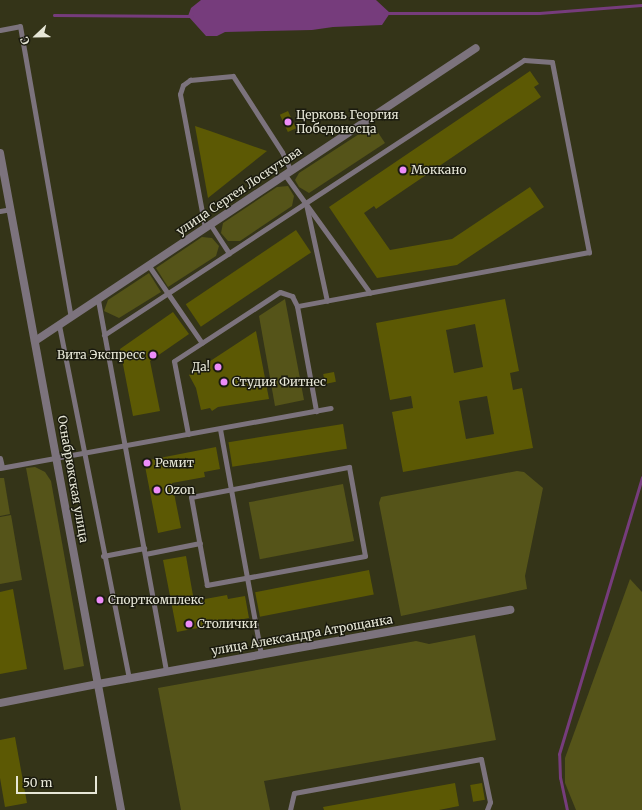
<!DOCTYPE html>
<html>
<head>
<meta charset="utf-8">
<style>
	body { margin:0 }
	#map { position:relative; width:642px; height:810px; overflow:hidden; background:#343418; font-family:Merriweather,serif }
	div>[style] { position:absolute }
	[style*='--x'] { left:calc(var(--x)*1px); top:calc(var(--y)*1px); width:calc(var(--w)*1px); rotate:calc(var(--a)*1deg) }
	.green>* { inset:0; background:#555419; transform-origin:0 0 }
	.water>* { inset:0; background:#763c7c }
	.stream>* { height:3px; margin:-1.5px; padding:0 1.5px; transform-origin:1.5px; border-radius:1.5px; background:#763c7c }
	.building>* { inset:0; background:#5c5904; transform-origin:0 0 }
	.service>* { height:5px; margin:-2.5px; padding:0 2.5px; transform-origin:2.5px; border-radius:2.5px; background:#7c737d }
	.minor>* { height:8px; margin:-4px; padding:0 4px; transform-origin:4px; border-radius:4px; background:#7c737d }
	.tertiary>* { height:8px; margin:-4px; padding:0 4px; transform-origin:4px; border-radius:4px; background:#7c737d }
	.dots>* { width:11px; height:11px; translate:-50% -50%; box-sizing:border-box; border:2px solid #1b1b0f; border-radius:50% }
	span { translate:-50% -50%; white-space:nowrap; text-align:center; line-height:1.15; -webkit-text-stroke:3px #1b1b0f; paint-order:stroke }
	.poi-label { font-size:12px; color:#e7e7d7 }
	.left { translate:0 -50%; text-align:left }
	.right { translate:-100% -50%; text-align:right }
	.street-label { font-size:12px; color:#e7e7d7 }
	.north { position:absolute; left:16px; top:16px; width:40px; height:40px; -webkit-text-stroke:3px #1b1b0f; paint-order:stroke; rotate:248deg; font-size:11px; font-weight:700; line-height:16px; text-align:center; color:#e7e7d7 }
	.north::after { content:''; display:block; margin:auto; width:14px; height:18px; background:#e7e7d7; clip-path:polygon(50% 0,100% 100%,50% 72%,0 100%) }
	.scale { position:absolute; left:16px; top:776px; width:81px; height:18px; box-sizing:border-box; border:2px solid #e7e7d7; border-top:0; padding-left:5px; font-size:12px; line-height:14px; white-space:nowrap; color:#e7e7d7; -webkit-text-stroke:3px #1b1b0f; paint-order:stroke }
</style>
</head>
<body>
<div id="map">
	<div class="green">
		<i style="clip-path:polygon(373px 125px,385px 143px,309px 193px,299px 187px,295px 180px,299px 173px)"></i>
		<i style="clip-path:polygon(288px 186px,294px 196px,292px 206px,240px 241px,228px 241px,221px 233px,223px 223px,277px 187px)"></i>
		<i style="clip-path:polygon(202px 237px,212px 238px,219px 246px,216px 256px,168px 287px,156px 268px)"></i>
		<i style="clip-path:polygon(149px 273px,161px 292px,119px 318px,104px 311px,108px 300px)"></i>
		<i style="clip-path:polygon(285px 299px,304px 400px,275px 406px,259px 316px)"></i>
		<i style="clip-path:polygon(35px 467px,45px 472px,51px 481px,84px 666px,64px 670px,26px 468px)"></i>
		<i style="clip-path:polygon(517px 471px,524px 472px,543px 488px,525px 576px,527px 589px,401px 616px,379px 503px,381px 497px)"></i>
		<i style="clip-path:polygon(0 478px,4px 478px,10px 514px,0 516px)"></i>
		<i style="left:343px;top:484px;width:58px;height:96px;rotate:79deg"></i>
		<i style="clip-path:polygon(11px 515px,22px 580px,0 584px,0 517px)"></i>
		<i style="clip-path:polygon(630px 579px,642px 592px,642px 810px,576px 810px,565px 783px,565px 758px)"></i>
		<i style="clip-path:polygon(475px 635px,496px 740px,264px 781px,270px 810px,181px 810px,158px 688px,416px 641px,429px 644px)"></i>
	</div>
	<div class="water">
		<i style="clip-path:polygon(201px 0,376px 0,390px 13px,382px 25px,333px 27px,312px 30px,225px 32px,217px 36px,206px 36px,188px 16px,191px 8px)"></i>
	</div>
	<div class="stream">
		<i style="--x:385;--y:13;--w:154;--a:0"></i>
		<i style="--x:539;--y:13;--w:103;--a:-4.4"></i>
		<i style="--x:54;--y:15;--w:138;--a:0.4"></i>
		<i style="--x:567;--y:810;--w:33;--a:-102"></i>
		<i style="--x:560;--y:778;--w:24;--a:-92"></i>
		<i style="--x:559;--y:754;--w:289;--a:-73.3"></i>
	</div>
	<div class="building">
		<i style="clip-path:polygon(530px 71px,539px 84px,534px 87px,541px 97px,376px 209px,374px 206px,364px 213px,390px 250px,452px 239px,530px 187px,544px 207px,457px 265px,377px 278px,329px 207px)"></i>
		<i style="left:288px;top:111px;width:19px;height:9px;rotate:65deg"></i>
		<i style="clip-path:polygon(195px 126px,210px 131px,267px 151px,208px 198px)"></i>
		<i style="left:296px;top:230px;width:27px;height:133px;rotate:56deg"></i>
		<i style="clip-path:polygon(evenodd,505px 299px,519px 371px,510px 373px,513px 390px,522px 388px,533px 448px,403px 472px,392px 412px,413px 408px,411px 396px,390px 400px,376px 323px,505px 299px,475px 324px,483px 367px,454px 373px,446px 330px,475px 324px,505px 299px,487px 396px,494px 434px,466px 439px,459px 401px,487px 396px)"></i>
		<i style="clip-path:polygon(173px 312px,189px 334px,150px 361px,160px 411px,133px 416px,120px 349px)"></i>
		<i style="clip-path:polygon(256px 331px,269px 399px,218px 407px,212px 411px,210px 408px,201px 410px,196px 388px,189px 375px)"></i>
		<i style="left:334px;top:372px;width:10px;height:11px;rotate:79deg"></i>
		<i style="left:343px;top:424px;width:25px;height:116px;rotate:81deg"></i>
		<i style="clip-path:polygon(216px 447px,220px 469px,204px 472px,205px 477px,172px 483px,181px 528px,158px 533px,144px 461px)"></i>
		<i style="clip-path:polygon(186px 556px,194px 601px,227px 595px,228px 599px,245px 596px,249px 618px,177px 632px,163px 560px)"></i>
		<i style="left:369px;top:570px;width:25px;height:116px;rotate:79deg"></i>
		<i style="clip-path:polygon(13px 589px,27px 669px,0 674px,0 592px)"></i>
		<i style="clip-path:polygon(15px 737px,27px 803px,5px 807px,0 778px,0 740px)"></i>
		<i style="clip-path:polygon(455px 783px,459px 806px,439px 810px,324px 810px,323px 807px)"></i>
		<i style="left:482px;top:783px;width:17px;height:12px;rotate:80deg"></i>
	</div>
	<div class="service">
		<i style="--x:0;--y:30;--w:20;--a:-11"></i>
		<i style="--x:20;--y:26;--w:295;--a:80.1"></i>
		<i style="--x:285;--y:175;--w:145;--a:54.2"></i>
		<i style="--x:306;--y:204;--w:99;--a:77.8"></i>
		<i style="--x:0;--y:211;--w:11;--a:-10"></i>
		<i style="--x:210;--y:224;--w:35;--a:57"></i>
		<i style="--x:205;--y:228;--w:136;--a:-100.6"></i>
		<i style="--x:180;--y:94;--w:9;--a:-72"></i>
		<i style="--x:183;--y:85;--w:9;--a:-36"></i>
		<i style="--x:190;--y:80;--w:43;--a:-5.3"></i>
		<i style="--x:233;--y:76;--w:90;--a:57.2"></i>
		<i style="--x:282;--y:152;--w:21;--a:65"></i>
		<i style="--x:149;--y:266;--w:93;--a:55.5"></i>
		<i style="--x:98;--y:300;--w:378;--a:79.6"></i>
		<i style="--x:59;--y:325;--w:361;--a:78.8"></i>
		<i style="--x:104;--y:335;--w:502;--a:-33.22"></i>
		<i style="--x:524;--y:60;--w:28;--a:4"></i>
		<i style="--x:552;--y:62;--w:194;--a:79"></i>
		<i style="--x:589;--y:252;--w:297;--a:169.5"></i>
		<i style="--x:220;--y:429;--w:230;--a:79.7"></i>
		<i style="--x:188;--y:434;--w:74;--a:-100.9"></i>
		<i style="--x:174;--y:361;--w:126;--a:-33.1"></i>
		<i style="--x:280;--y:292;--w:13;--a:18"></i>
		<i style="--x:292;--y:296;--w:11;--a:63"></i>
		<i style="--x:297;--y:306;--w:107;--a:79.7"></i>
		<i style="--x:0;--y:458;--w:9;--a:77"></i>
		<i style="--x:349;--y:467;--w:90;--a:79.8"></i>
		<i style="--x:365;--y:556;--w:161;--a:169.6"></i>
		<i style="--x:207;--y:585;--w:89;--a:-100.3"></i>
		<i style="--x:191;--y:497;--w:161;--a:-10.8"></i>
		<i style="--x:0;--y:468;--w:336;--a:-10.3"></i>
		<i style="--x:145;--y:554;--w:56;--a:-11.3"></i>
		<i style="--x:103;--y:556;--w:42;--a:-11"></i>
		<i style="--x:290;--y:810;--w:17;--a:-77"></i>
		<i style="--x:294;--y:793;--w:190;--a:-10.3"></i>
		<i style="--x:481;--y:759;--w:44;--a:78.2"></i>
		<i style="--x:490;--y:802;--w:9;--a:111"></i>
	</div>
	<div class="minor">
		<i style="--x:35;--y:341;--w:529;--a:-33.6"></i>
		<i style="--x:98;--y:684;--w:419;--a:-10.2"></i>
	</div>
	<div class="tertiary">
		<i style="--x:0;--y:153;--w:668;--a:79.56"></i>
		<i style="--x:0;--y:703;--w:100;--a:-11"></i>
	</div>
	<div class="dots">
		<i style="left:288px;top:122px;background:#ed8cf9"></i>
		<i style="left:403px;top:170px;background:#ed8cf9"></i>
		<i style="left:153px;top:355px;background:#ed8cf9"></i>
		<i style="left:218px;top:367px;background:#ed8cf9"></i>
		<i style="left:224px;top:382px;background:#ed8cf9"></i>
		<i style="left:147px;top:463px;background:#ed8cf9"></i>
		<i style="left:157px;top:490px;background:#ed8cf9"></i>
		<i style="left:100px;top:600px;background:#ed8cf9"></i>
		<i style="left:189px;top:624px;background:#ed8cf9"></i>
	</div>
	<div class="poi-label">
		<span class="left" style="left:296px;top:122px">Церковь Георгия<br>Победоносца</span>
		<span class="left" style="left:411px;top:170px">Моккано</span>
		<span class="right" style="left:145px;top:355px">Вита Экспресс</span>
		<span class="right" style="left:210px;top:367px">Да!</span>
		<span class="left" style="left:232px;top:382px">Студия Фитнес</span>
		<span class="left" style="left:155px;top:463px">Ремит</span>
		<span class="left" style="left:165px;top:490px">Ozon</span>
		<span class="left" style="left:108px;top:600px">Спорткомплекс</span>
		<span class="left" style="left:197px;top:624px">Столички</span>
	</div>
	<div class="street-label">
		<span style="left:239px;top:191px;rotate:-34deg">улица Сергея Лоскутова</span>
		<span style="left:73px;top:479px;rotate:80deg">Оснабрюкская улица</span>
		<span style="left:302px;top:635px;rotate:-10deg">улица Александра Атрощанка</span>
	</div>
	<div class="north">С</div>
	<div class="scale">50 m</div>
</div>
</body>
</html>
